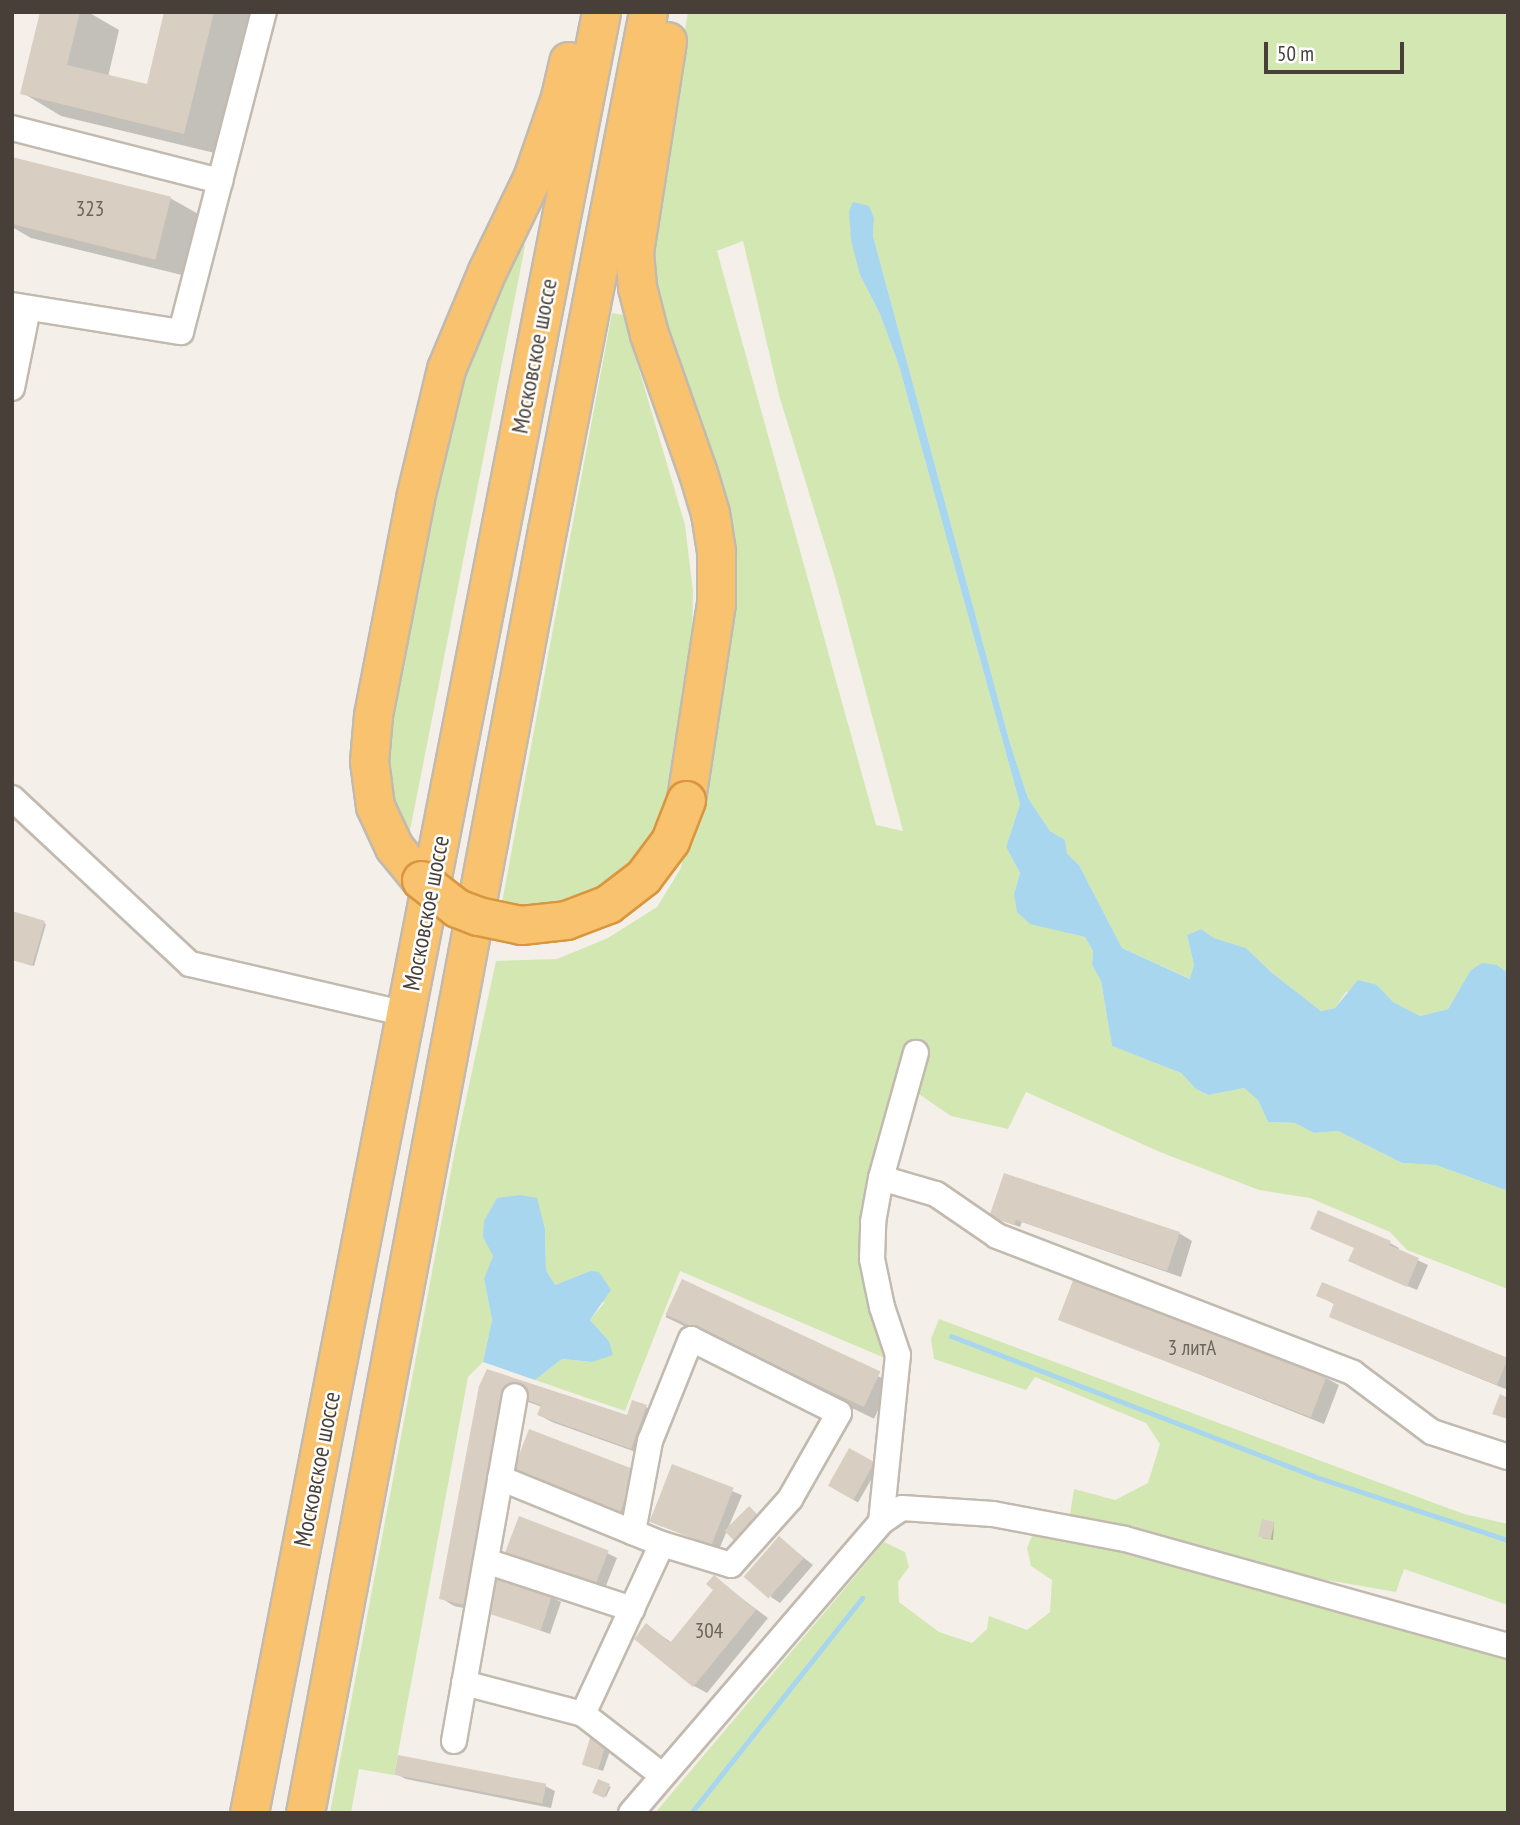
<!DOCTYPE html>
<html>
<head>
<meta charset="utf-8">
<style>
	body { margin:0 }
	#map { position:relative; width:1520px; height:1825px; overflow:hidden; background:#f4f0e9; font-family:"PT Sans Narrow",sans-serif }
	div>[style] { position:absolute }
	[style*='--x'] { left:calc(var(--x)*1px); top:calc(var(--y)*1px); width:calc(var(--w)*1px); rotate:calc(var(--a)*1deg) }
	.green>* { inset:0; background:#d3e7b3 }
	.water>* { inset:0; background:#a8d6ee }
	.shadow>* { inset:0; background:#0003; transform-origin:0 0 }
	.stream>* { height:5px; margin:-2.5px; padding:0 2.5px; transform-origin:2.5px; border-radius:2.5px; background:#a8d6ee }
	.building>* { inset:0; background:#d8cec2; transform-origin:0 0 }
	.roads { filter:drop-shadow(2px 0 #c2baaf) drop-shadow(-2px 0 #c2baaf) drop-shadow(0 2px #c2baaf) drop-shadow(0 -2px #c2baaf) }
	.minor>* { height:24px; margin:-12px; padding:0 12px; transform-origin:12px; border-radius:12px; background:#fff }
	.highway>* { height:37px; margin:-18.5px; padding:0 18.5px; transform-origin:18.5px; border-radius:18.5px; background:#f9c26f }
	.bridges { filter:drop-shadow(2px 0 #d9963f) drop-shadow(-2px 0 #d9963f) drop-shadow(0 2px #d9963f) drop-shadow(0 -2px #d9963f) }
	.highway-bridge>* { height:37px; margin:-18.5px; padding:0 18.5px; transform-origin:18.5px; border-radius:18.5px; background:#f9c26f }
	span { translate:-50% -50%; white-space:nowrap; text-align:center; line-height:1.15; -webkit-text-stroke:5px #fff; paint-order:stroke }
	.number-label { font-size:21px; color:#6c645a }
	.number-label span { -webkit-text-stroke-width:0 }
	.street-label { font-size:24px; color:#484038 }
	.frame { position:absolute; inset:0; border:14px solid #484038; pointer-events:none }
	.scale { position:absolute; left:1264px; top:42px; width:140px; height:32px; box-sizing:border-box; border:4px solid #484038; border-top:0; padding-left:9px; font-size:21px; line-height:24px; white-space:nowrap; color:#484038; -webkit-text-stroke:5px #fff; paint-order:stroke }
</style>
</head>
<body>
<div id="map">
	<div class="green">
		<i style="clip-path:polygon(evenodd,688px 12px,1508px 12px,1508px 973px,1497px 965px,1470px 971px,1448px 1009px,1420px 1016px,1393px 1002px,1377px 985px,1346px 992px,1335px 1008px,1321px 1011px,1271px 972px,1246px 948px,1214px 938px,1201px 929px,1187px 935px,1194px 965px,1191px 979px,1122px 948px,1079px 865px,1066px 854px,1065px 840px,1050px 831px,1028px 798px,1010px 743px,873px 236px,874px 218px,860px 275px,880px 314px,899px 366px,1020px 804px,1006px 847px,1020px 873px,1014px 894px,1069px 933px,1085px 937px,1093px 951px,1092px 965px,1101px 981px,1112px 1046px,1181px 1073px,1196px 1089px,1207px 1095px,1244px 1088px,1258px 1100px,1268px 1122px,1295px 1123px,1314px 1133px,1338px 1131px,1402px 1163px,1436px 1165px,1508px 1191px,1508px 1289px,1407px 1250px,1390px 1232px,1310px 1198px,1259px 1190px,1160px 1152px,1026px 1092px,1008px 1129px,951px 1116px,897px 1079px,866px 1183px,864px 1246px,887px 1359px,680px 1271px,625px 1411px,535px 1380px,562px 1359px,592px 1362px,609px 1341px,590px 1320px,604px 1303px,590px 1271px,555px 1285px,546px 1270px,545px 1229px,488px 1244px,493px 1256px,484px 1280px,492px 1320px,483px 1362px,468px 1377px,394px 1775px,359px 1769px,351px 1813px,330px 1813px,455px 1150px,496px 961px,557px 959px,608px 938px,657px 907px,681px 868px,726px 601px,651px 304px,652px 218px,688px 12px,743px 241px,779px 395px,836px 581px,903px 831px,876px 825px,717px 251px,743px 241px)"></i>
		<i style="clip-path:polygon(514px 241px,525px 246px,406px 851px,384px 766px,388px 705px,472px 328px)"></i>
		<i style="clip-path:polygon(612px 313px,623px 315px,685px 525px,693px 591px,692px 656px,674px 780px,656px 836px,618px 882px,578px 903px,500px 913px)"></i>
		<i style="clip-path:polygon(939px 1319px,1464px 1514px,1508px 1524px,1508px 1605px,1404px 1569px,1396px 1592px,1298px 1575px,1070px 1514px,1074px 1489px,1115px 1500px,1148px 1483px,1160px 1444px,1146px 1423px,1035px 1377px,1026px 1390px,934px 1359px,931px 1339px)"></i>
		<i style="clip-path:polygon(1035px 1529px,1508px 1659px,1508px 1813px,655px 1813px,884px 1542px,905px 1552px,909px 1567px,898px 1582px,899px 1602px,939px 1632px,972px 1643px,987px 1629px,989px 1616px,1027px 1630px,1050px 1612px,1052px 1580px,1031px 1566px,1027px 1548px)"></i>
	</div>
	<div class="water">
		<i style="clip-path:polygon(853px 202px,869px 206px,874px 218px,873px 236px,1010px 743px,1028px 798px,1050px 831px,1065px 840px,1067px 854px,1079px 865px,1122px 948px,1190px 979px,1194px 965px,1187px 935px,1201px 929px,1214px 938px,1246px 948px,1271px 972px,1321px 1011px,1335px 1008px,1358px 980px,1377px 985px,1393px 1002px,1420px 1016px,1448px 1009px,1470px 971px,1482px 963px,1497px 965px,1508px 973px,1508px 1191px,1436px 1165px,1402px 1163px,1338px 1131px,1314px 1133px,1295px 1123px,1268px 1122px,1258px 1100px,1244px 1088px,1208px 1095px,1196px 1089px,1181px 1073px,1112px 1046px,1101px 981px,1092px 965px,1093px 951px,1085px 937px,1030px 924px,1017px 912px,1014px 894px,1020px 873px,1006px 847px,1020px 804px,899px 366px,880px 314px,860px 275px,851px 240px,849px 211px)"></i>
		<i style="clip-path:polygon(520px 1195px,537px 1198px,545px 1229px,546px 1270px,555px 1285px,590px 1271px,599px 1272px,611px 1290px,590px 1320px,609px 1341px,613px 1355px,592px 1362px,562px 1359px,535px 1380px,483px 1362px,492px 1320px,484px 1279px,493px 1256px,483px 1237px,484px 1221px,497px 1198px)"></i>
	</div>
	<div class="shadow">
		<i style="clip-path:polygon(42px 12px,88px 12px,119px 30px,108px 77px,148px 86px,166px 12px,258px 12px,223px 155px,61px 116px,23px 93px)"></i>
		<i style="clip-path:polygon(12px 159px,170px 198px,209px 220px,194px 278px,31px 238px,12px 227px)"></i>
		<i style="clip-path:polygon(44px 923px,46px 924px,34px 966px,12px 959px)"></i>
		<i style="clip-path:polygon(1319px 1213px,1390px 1243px,1399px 1248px,1398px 1251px,1428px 1265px,1417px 1290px,1360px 1266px,1356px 1249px)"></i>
		<i style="clip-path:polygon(992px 1216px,1179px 1233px,1192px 1241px,1181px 1277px,1022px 1222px,1020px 1227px)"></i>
		<i style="left:683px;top:1281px;width:232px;height:40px;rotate:26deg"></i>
		<i style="clip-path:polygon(1318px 1295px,1507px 1359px,1508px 1390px,1344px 1323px,1331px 1316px,1336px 1305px)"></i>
		<i style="clip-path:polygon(1060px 1319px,1326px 1378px,1339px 1385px,1324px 1424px)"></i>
		<i style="clip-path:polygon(481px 1386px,628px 1417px,646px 1407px,659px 1415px,644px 1455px,552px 1422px,539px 1415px,542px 1407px,520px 1399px,478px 1611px,454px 1606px,441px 1598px)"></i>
		<i style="left:849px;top:1450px;width:34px;height:41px;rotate:30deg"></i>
		<i style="left:673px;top:1466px;width:75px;height:59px;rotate:23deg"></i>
		<i style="clip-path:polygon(635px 1473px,626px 1538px,521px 1497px)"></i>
		<i style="clip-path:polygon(1274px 1524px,1273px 1540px,1262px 1538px)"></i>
		<i style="clip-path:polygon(780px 1539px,813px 1565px,780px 1603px,771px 1597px)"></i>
		<i style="clip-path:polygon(607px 1553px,617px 1558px,601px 1598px,514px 1564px)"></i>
		<i style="clip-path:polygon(714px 1578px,768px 1618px,707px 1693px,694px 1686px,647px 1625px,672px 1643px,716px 1590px)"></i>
		<i style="clip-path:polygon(551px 1597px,561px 1602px,550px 1634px,486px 1611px)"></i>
		<i style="clip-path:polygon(591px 1740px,611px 1748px,603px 1771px,588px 1766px)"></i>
		<i style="clip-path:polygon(396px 1774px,545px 1786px,555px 1791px,551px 1808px,406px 1779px)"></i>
		<i style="left:598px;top:1781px;width:14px;height:11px;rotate:25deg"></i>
	</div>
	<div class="stream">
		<i style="--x:951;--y:1336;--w:388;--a:21.1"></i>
		<i style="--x:1313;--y:1476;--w:205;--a:18.2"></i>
		<i style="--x:691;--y:1813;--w:275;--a:-51.5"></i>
	</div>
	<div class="building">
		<i style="clip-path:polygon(40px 12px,80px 12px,67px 65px,147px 84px,164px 12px,214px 12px,184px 134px,20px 94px)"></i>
		<i style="left:12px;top:157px;width:164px;height:65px;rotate:14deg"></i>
		<i style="clip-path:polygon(12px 911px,45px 921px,32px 966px,12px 960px)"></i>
		<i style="clip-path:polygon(1004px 1173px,1180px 1232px,1167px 1271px,1016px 1220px,1014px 1225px,989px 1217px)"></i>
		<i style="clip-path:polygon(1318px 1210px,1391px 1241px,1389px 1245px,1419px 1258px,1407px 1287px,1348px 1261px,1354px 1248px,1310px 1229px)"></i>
		<i style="left:1074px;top:1278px;width:271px;height:45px;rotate:21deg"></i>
		<i style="left:682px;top:1279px;width:219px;height:39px;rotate:25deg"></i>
		<i style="clip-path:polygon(1322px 1282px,1508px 1358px,1497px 1385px,1329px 1317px,1334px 1303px,1316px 1296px)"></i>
		<i style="clip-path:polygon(487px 1369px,627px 1415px,632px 1400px,647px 1405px,631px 1449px,537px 1415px,541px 1405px,507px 1393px,465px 1605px,439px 1599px,479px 1386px)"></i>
		<i style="clip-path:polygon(1500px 1394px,1508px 1398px,1508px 1419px,1492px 1414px)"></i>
		<i style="left:529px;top:1429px;width:115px;height:65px;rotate:21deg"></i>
		<i style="left:849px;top:1448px;width:29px;height:43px;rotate:29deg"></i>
		<i style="left:672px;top:1464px;width:66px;height:62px;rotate:21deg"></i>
		<i style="left:749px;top:1506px;width:20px;height:35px;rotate:45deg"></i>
		<i style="left:519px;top:1516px;width:96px;height:47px;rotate:21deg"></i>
		<i style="left:1262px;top:1519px;width:13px;height:18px;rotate:13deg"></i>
		<i style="left:779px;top:1536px;width:33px;height:54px;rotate:41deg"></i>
		<i style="clip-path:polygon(714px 1575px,756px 1610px,693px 1687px,634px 1639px,646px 1623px,670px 1643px,713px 1590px,706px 1584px)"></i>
		<i style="left:496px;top:1577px;width:59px;height:37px;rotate:18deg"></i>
		<i style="left:590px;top:1738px;width:17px;height:28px;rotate:17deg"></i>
		<i style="left:398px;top:1755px;width:151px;height:20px;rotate:11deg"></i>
		<i style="left:598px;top:1779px;width:13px;height:15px;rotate:23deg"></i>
	</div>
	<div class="roads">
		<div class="minor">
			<i style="--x:12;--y:128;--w:215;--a:14.3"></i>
			<i style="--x:12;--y:305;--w:171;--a:9.1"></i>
			<i style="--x:181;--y:332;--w:331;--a:-75.5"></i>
			<i style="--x:12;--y:388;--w:81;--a:-78.6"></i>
			<i style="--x:12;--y:798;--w:243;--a:43"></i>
			<i style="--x:190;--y:964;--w:223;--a:13"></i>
			<i style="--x:881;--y:1178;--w:57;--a:16.2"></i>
			<i style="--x:936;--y:1194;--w:74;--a:34.5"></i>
			<i style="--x:997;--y:1236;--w:381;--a:21"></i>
			<i style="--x:1353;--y:1373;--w:99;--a:36.8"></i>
			<i style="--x:1432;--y:1432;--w:80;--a:18.2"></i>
			<i style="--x:500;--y:1478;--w:175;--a:22.2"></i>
			<i style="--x:662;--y:1544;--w:72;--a:16.9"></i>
			<i style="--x:731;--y:1565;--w:89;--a:-48.2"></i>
			<i style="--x:790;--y:1499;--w:99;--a:-60.3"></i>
			<i style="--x:839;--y:1413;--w:165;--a:-153.4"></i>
			<i style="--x:691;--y:1339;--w:110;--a:111.9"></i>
			<i style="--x:650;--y:1441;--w:93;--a:100.6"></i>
			<i style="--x:881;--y:1522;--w:168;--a:-84.2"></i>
			<i style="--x:898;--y:1355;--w:51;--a:-108.4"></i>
			<i style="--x:882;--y:1307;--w:49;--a:-101.8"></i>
			<i style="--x:872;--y:1259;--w:37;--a:-88"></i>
			<i style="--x:873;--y:1222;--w:45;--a:-79.7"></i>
			<i style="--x:881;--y:1178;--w:130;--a:-74.4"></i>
			<i style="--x:486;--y:1561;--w:154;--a:18.2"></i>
			<i style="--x:464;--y:1683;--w:123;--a:14.6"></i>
			<i style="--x:583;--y:1714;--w:100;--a:37.7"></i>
			<i style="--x:583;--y:1714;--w:187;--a:-65.1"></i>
			<i style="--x:454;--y:1741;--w:350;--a:-80"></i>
			<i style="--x:631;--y:1813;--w:384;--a:-49.3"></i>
			<i style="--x:881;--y:1522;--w:25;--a:-34"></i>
			<i style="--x:902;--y:1508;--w:91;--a:3.8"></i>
			<i style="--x:993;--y:1514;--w:134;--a:10.7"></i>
			<i style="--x:1125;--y:1539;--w:398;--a:15.6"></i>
		</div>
		<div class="highway">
			<i style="--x:667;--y:41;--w:214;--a:98.9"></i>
			<i style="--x:634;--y:252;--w:35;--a:85"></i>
			<i style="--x:637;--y:287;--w:49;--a:75.7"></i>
			<i style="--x:649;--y:334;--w:147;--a:70.6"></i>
			<i style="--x:698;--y:473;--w:42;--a:73.3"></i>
			<i style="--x:710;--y:513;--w:39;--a:81"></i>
			<i style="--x:716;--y:552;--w:51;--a:90"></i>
			<i style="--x:716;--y:603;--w:199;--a:98.7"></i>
			<i style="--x:421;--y:880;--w:43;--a:-129.3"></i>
			<i style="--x:394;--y:847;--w:45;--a:-114.9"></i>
			<i style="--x:375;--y:806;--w:45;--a:-97.6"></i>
			<i style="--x:369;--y:761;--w:46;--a:-85"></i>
			<i style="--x:373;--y:715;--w:221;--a:-79"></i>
			<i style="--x:415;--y:498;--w:133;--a:-76.5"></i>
			<i style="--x:446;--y:369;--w:106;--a:-67.3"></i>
			<i style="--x:487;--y:271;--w:103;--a:-64.2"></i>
			<i style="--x:532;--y:178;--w:86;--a:-70.9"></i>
			<i style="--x:560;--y:97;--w:37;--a:-77"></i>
			<i style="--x:249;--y:1813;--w:1835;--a:-78.94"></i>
			<i style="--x:305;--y:1813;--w:1306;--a:-79.32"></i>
			<i style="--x:547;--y:530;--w:528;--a:-78.97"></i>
		</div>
	</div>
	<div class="bridges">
		<div class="highway-bridge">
			<i style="--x:421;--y:880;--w:46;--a:37.9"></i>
			<i style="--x:457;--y:908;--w:22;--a:21"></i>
			<i style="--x:478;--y:916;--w:44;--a:11.8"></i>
			<i style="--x:521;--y:925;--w:45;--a:-6.3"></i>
			<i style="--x:566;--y:920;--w:45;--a:-20.9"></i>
			<i style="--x:608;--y:904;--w:44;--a:-37.6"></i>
			<i style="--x:643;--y:877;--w:45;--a:-53.1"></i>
			<i style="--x:670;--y:841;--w:44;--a:-68.7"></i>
		</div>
	</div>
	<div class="number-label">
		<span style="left:90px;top:209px">323</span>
		<span style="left:1192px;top:1348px">3 литА</span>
		<span style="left:709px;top:1631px">304</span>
	</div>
	<div class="street-label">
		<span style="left:534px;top:356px;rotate:-79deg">Московское шоссе</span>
		<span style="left:426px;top:913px;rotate:-79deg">Московское шоссе</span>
		<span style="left:317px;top:1469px;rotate:-79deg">Московское шоссе</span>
	</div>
	<div class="frame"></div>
	<div class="scale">50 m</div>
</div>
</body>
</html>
